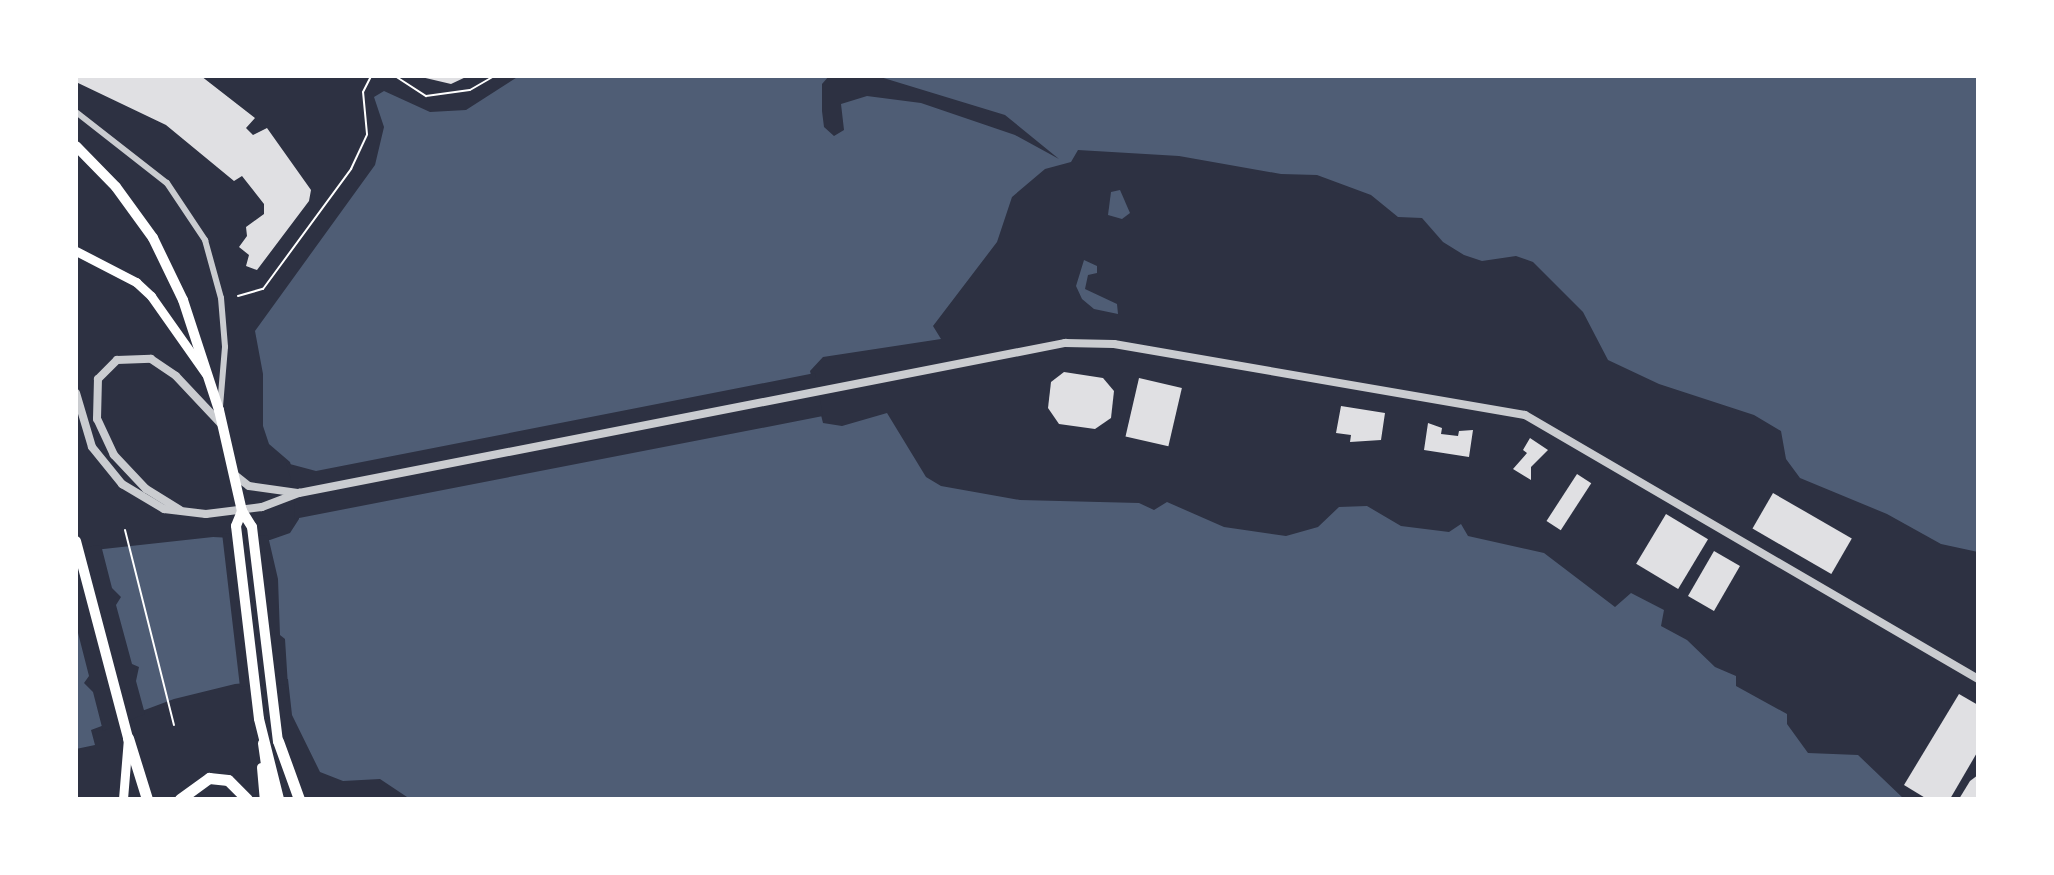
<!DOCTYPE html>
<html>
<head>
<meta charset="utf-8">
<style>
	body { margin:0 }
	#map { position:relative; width:2054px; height:875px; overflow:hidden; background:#2d3142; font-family:"Sofia Sans Condensed",sans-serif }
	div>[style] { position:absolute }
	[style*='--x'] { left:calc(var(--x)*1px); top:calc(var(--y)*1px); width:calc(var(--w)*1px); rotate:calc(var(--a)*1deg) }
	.water>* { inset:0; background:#4f5d75 }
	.pier>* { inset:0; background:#2d3142 }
	.building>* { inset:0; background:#e0e0e3; transform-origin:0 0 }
	.path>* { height:2px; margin:-1px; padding:0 1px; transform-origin:1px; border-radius:1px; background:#fff }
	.minor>* { height:6px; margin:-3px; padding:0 3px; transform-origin:3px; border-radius:3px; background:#caccd0 }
	.tertiary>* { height:8px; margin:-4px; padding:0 4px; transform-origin:4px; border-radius:4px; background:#caccd0 }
	.secondary>* { height:9px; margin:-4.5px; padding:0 4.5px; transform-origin:4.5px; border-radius:4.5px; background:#fff }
	.primary>* { height:10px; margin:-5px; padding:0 5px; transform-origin:5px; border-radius:5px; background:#fff }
	.motorway>* { height:11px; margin:-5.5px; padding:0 5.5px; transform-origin:5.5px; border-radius:5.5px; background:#fff }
	span { translate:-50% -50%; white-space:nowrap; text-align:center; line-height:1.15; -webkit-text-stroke:8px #fff; paint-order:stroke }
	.frame { position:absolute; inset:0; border:78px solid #fff; pointer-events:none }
</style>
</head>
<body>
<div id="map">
	<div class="water">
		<i style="clip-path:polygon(519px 76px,829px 76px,822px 84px,822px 111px,824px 127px,834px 136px,844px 130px,841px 104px,867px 96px,921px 103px,1015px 135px,1059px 159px,1005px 115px,877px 76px,1978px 76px,1978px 552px,1941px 544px,1887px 514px,1800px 478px,1786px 459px,1781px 431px,1754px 415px,1659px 384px,1608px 360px,1583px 312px,1533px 262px,1516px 256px,1482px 261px,1464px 255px,1443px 242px,1422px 218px,1398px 217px,1371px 195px,1317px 175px,1281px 174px,1179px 156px,1078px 150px,1071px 162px,1045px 169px,1012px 197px,997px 242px,933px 326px,941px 339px,823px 357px,810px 371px,823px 423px,842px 426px,887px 413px,926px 477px,941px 486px,1020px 500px,1139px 503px,1154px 510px,1167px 502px,1224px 527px,1286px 536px,1318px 527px,1339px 507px,1367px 506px,1401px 526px,1449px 532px,1461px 524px,1468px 536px,1544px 553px,1615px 607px,1631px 593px,1664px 610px,1661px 626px,1687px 640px,1715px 667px,1736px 676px,1736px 686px,1787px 714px,1787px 724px,1808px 753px,1858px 755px,1904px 799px,410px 799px,380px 779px,343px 781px,320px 772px,292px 715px,288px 679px,235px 684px,174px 699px,91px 730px,95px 745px,76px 749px,76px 552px,213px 537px,270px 540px,290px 533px,299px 519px,299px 493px,290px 462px,269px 444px,263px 426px,263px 374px,255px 331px,375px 165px,384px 127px,374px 97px,384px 91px,430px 112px,466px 110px)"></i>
		<i style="clip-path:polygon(1120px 190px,1130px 213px,1122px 219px,1108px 215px,1111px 192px)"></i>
		<i style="clip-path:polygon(1084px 260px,1097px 266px,1097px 273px,1088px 275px,1085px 289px,1117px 304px,1118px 314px,1094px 309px,1082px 299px,1076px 286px)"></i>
	</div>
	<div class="pier">
		<i style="clip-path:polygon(815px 373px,823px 416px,294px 519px,295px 493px,286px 463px,316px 471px)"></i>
		<i style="clip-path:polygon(222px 533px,268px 536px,278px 579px,280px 635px,285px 639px,289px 702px,285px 684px,240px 687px)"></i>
		<i style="clip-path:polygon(101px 545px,112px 588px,121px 597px,116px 605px,132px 664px,139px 667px,136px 681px,145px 714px,103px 731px,93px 692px,84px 683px,89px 676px,76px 625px,76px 548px)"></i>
	</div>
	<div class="building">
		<i style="clip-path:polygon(76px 76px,201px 76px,255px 118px,246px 128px,253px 135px,267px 128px,311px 190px,309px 201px,257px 270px,246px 266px,249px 255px,239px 247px,247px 236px,246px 227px,264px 214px,264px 204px,242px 176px,234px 181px,166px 125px,76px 82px)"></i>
		<i style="clip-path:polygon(417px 76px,468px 76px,451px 84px)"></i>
		<i style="clip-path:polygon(1064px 372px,1103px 378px,1114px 391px,1111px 418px,1095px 429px,1059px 424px,1048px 408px,1051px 382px)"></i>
		<i style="left:1139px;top:378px;width:44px;height:60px;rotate:13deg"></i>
		<i style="clip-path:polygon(1341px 406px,1385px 413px,1381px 440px,1350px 442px,1351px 435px,1336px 433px)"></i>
		<i style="clip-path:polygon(1428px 423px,1442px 428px,1441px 434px,1458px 436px,1459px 431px,1473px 430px,1469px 457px,1424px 450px)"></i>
		<i style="clip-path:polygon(1530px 438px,1548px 450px,1531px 467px,1531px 480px,1513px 469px,1527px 453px,1523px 450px)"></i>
		<i style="left:1577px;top:474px;width:17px;height:56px;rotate:33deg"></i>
		<i style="left:1773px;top:493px;width:91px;height:41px;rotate:30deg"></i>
		<i style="left:1666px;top:514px;width:49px;height:58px;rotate:31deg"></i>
		<i style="left:1714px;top:551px;width:30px;height:52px;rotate:30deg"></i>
		<i style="clip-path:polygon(1959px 694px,1978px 705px,1978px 751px,1950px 799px,1927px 799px,1904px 785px)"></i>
		<i style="clip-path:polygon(1978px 775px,1978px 799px,1959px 799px,1970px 781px)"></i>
	</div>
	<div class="path">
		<i style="--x:395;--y:76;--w:37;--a:33"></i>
		<i style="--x:426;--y:96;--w:44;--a:-7.8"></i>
		<i style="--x:470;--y:90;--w:28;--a:-30"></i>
		<i style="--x:238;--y:296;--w:26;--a:-16"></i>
		<i style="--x:263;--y:289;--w:149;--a:-53.7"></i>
		<i style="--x:351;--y:169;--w:38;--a:-65"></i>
		<i style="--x:367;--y:134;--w:42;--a:-95.4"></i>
		<i style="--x:363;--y:92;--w:18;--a:-63"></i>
		<i style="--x:125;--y:530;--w:201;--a:75.9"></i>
	</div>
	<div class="minor">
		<i style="--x:76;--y:112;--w:115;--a:38"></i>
		<i style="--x:167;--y:183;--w:69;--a:56.3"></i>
		<i style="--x:205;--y:240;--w:60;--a:74.6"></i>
		<i style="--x:221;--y:298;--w:49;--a:85.3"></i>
		<i style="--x:225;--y:347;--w:59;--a:94.8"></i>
	</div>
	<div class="tertiary">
		<i style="--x:76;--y:393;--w:56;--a:73.5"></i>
		<i style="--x:92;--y:447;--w:48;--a:51"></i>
		<i style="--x:122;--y:484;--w:49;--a:30.8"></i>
		<i style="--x:164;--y:509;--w:42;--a:6.8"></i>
		<i style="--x:206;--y:514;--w:56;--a:-7.1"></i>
		<i style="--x:262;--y:507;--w:40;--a:-21"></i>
		<i style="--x:299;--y:493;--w:781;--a:-11.08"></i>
		<i style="--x:1065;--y:343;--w:49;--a:1.2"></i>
		<i style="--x:1114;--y:344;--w:417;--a:9.8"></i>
		<i style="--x:1525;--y:415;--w:524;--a:30.23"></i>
		<i style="--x:236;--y:476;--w:16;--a:38"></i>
		<i style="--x:249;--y:486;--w:49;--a:8.1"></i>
		<i style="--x:180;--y:510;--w:40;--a:-148"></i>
		<i style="--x:146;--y:489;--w:47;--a:-133.3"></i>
		<i style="--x:114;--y:455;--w:40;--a:-115"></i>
		<i style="--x:97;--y:419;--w:40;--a:-88.6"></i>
		<i style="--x:98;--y:379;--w:27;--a:-45"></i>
		<i style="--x:117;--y:360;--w:34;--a:-2"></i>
		<i style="--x:151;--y:359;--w:30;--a:34"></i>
		<i style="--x:176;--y:376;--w:67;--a:46.8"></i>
	</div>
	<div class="secondary">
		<i style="--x:76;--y:251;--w:68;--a:27.3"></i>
		<i style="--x:136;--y:282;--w:21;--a:43"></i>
		<i style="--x:151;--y:296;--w:95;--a:54.8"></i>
		<i style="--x:261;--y:767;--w:32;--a:85"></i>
		<i style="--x:123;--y:799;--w:61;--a:-85.3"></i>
	</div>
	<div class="primary">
		<i style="--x:76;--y:146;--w:57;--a:45.7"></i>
		<i style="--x:116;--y:187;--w:63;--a:54"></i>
		<i style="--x:153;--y:238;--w:69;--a:64.2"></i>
		<i style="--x:183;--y:300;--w:116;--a:71.9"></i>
		<i style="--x:219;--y:410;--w:104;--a:77.2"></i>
		<i style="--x:242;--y:511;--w:16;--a:112"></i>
		<i style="--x:236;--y:526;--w:194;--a:83.2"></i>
		<i style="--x:259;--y:719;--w:82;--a:76"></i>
		<i style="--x:242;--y:511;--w:19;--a:58"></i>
		<i style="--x:252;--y:527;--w:216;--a:83.1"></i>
		<i style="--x:76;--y:541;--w:204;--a:75.2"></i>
	</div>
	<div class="motorway">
		<i style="--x:128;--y:738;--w:64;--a:72.7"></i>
		<i style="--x:278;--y:741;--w:62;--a:70.1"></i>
		<i style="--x:263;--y:743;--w:57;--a:81.9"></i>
		<i style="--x:180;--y:799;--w:36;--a:-36"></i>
		<i style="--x:209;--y:778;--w:19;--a:6"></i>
		<i style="--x:228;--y:780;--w:27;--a:45"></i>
	</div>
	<div class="frame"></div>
</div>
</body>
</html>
